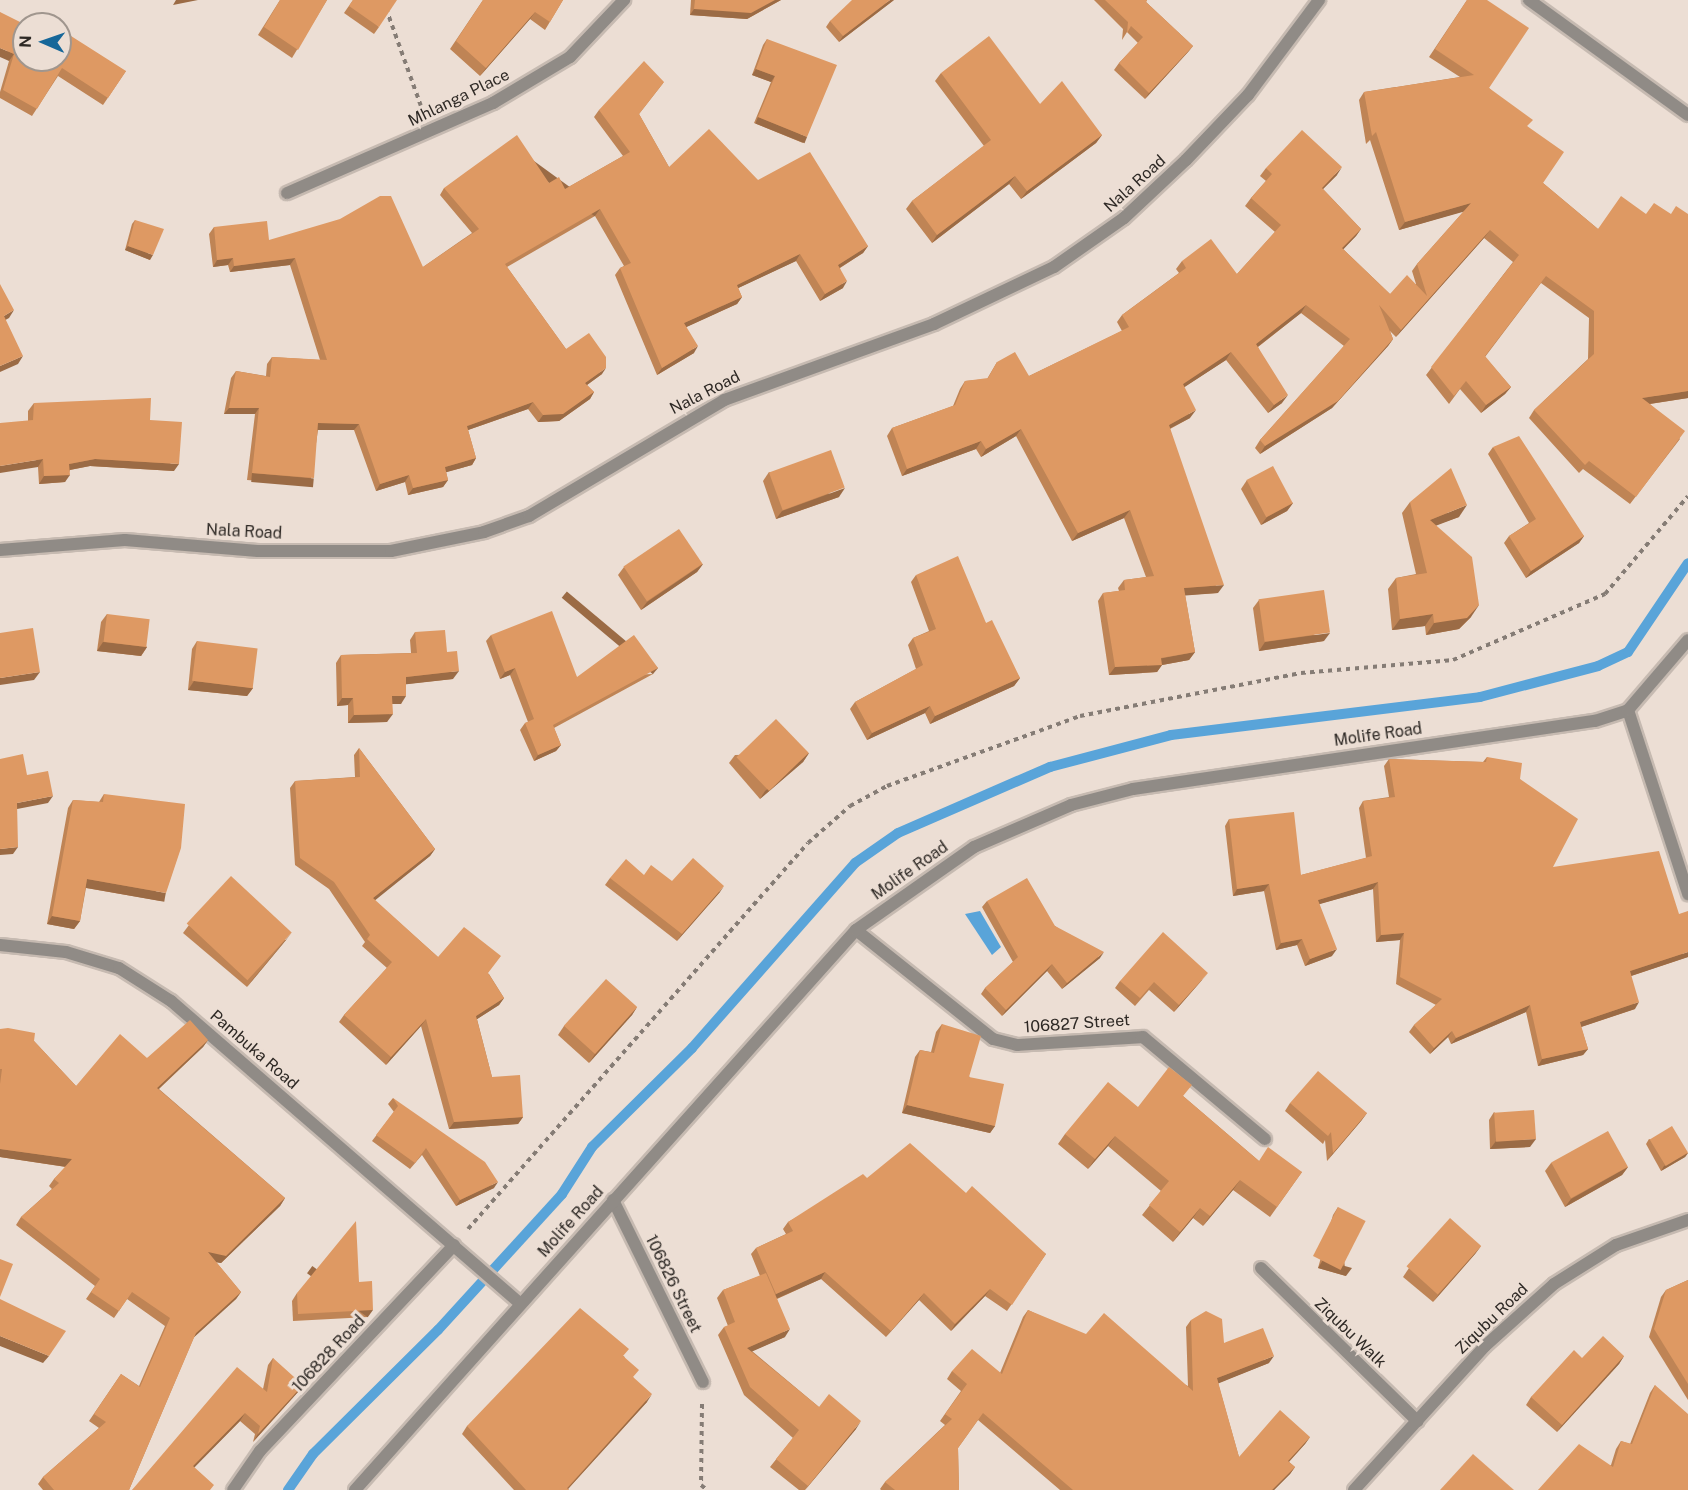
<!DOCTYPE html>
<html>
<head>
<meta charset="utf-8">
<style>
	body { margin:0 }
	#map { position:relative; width:1688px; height:1490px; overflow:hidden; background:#ecded4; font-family:"Public Sans",sans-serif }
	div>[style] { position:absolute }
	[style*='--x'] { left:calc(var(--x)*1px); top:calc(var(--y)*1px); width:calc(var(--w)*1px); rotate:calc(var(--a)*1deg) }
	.water>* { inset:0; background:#59a4d9 }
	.stream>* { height:10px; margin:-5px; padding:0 5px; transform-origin:5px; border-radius:5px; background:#59a4d9 }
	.path>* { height:4px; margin-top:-2px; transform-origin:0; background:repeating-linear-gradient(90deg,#857c75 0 4.5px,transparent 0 9px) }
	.roads { filter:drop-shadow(2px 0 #c6bab1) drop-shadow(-2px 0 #c6bab1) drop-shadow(0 2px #c6bab1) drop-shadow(0 -2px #c6bab1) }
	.service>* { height:12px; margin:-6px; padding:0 6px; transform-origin:6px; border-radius:6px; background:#908b86 }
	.minor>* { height:12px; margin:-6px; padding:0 6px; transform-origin:6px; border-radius:6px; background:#908b86 }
	.tertiary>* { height:12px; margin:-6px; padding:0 6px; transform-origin:6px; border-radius:6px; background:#908b86 }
	.wall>* { inset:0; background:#bf8455 }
	.shaded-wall>* { inset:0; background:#9b6b45; transform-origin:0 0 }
	.building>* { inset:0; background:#de9963; transform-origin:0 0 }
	span { translate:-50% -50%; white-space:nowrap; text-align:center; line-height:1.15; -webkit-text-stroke:6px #ecded4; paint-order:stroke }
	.street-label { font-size:16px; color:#2e2925 }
	.north { position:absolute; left:12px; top:12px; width:60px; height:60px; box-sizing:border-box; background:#ecded4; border:2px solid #a0968e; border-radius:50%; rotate:272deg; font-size:16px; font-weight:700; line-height:24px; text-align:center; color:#2e2925 }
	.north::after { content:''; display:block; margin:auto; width:21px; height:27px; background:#166799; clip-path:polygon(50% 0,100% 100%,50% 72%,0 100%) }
</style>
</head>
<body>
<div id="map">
	<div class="water">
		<i style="clip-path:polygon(980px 911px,1001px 947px,992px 955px,965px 914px)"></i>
	</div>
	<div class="stream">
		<i style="--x:288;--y:1490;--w:44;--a:-55.2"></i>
		<i style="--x:313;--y:1454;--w:176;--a:-44.8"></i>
		<i style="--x:438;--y:1330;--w:184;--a:-47.6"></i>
		<i style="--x:562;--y:1194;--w:56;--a:-57.4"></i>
		<i style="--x:592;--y:1147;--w:141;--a:-44.7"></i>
		<i style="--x:692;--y:1048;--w:247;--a:-48.6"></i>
		<i style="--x:855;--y:863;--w:52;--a:-34.9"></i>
		<i style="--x:898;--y:833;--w:166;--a:-23.5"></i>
		<i style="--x:1050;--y:767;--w:125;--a:-14.8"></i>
		<i style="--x:1171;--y:735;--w:311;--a:-7"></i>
		<i style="--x:1480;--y:697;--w:122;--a:-14.7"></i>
		<i style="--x:1598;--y:666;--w:33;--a:-25"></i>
		<i style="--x:1628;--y:652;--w:107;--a:-56"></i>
	</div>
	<div class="path">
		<i style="--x:383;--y:0;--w:116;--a:70.3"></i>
		<i style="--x:468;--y:1229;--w:514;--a:-48.63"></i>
		<i style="--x:808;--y:843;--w:56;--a:-41.4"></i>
		<i style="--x:850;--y:806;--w:42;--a:-28.4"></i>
		<i style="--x:887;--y:786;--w:205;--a:-19.9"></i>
		<i style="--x:1080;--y:716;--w:225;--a:-11"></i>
		<i style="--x:1301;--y:673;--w:153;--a:-4.9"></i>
		<i style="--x:1453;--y:660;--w:166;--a:-23.5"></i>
		<i style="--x:1605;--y:594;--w:128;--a:-49.7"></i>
		<i style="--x:702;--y:1404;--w:81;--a:90.7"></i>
		<i style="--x:701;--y:1485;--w:8;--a:40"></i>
	</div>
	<div class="roads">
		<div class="service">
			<i style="--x:613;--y:1200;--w:203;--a:63.7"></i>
		</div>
		<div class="minor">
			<i style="--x:287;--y:193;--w:225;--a:-23.6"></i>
			<i style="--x:493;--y:103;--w:90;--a:-30.9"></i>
			<i style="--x:570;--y:57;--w:79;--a:-46.5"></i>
			<i style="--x:1628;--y:710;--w:194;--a:71.9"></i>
			<i style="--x:856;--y:930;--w:175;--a:38.5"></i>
			<i style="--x:993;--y:1039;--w:25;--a:14"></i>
			<i style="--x:1017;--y:1045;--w:126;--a:-3.6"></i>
			<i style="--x:1143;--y:1037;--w:159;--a:39.9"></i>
			<i style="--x:0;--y:945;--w:66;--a:6.1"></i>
			<i style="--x:66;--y:952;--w:55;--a:16.8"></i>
			<i style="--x:119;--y:968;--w:62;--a:32.4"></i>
			<i style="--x:171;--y:1001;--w:462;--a:40.9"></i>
			<i style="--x:1261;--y:1268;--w:219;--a:44.4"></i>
			<i style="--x:233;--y:1490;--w:47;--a:-55.3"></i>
			<i style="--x:260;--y:1451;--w:283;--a:-46.7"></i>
			<i style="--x:355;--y:1490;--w:751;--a:-48.18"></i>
			<i style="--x:856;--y:930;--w:144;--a:-35.1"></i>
			<i style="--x:974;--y:847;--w:106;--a:-23.4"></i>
			<i style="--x:1071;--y:805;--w:64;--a:-14.5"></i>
			<i style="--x:1133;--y:789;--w:467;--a:-8.4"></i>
			<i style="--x:1595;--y:721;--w:35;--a:-18"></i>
			<i style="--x:1628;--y:710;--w:92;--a:-49.4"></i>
			<i style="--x:1354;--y:1490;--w:195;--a:-47.7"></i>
			<i style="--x:1485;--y:1346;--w:93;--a:-41.9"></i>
			<i style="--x:1554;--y:1284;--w:73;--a:-32.2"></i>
			<i style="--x:1616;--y:1245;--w:76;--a:-19.1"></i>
		</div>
		<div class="tertiary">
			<i style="--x:1529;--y:0;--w:196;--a:35.9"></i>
			<i style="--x:0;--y:550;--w:125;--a:-4.6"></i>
			<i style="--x:125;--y:540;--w:133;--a:4.7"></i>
			<i style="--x:258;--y:551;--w:133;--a:0"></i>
			<i style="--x:391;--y:551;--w:95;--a:-11.5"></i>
			<i style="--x:484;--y:532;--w:48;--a:-19.6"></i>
			<i style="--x:529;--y:516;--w:227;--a:-30.7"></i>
			<i style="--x:724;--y:400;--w:223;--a:-19.9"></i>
			<i style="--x:934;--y:324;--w:133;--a:-25.4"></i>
			<i style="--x:1054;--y:267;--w:85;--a:-35"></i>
			<i style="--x:1124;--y:218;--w:85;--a:-43.1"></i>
			<i style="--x:1186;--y:160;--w:90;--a:-46.4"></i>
			<i style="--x:1248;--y:95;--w:119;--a:-53.2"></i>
		</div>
	</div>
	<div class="wall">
		<i style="clip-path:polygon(280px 0,327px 0,292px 58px,258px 35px)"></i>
		<i style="clip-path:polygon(353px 0,379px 27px,374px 34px,344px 13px)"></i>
		<i style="clip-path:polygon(483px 0,563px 0,545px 30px,530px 19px,480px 76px,450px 49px)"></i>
		<i style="clip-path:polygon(691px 0,781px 0,747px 19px,690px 15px)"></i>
		<i style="clip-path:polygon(894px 0,839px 42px,826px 27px,830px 21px)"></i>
		<i style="clip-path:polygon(1094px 0,1147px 0,1146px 2px,1193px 46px,1188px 52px,1145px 99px,1114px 70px,1119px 63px,1138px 43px,1127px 32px,1122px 40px,1123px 29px)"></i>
		<i style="clip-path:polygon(1467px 0,1489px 88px,1527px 126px,1543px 183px,1598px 229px,1646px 214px,1688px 214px,1688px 398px,1650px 404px,1680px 439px,1630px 504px,1583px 469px,1579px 473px,1529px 418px,1534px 410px,1588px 359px,1589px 318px,1541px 283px,1485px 357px,1511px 387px,1505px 394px,1481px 413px,1460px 389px,1449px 404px,1426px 375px,1513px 262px,1484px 238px,1396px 337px,1390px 331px,1393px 339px,1388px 346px,1332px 408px,1260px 454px,1255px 448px,1260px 440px,1344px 346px,1301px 313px,1258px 347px,1282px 403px,1268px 413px,1226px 360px,1184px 387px,1190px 418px,1170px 429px,1218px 593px,1185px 595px,1195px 652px,1189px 660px,1162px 665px,1157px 672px,1109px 675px,1098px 601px,1103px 593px,1119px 591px,1118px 588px,1124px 580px,1146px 577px,1124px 518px,1072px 541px,1016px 436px,981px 457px,976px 449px,902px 476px,887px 436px,892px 428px,953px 406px,960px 389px,965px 381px,987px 379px,997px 362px,1029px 376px,1122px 331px,1117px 322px,1122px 315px,1179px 273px,1176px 269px,1182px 261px,1237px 274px,1275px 232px,1245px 206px,1251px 198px,1266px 181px,1260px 176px,1266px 168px,1337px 175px,1323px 189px,1361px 229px,1356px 236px,1343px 249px,1390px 294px,1416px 284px,1412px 271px,1417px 264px,1464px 211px,1399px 230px,1370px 140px,1366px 144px,1359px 100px,1364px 92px,1460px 77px,1429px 57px)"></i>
		<i style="clip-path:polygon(0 12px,24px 60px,126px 71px,103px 105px,58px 76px,32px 116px,0 98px,0 92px,9px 61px)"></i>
		<i style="clip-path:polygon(767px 39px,803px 143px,754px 123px,771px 82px,752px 75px,763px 45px)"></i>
		<i style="clip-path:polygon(941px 73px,1040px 104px,1102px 135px,1096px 143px,1021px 199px,1009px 184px,932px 243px,906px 209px,912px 201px,984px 146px,935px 81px)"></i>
		<i style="clip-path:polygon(664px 82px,639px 114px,669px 167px,758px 180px,868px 246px,863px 253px,840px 268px,843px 288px,820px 301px,796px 261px,738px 288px,742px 297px,737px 304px,686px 327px,694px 353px,657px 375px,615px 275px,620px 268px,624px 266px,595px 216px,507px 267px,566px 349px,602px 374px,587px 385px,594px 392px,590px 399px,559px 421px,538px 422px,528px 409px,468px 430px,476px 458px,472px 465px,446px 472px,448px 480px,443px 487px,408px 495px,405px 482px,376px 491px,354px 430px,318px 430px,310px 485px,247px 480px,255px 414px,224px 414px,231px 378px,236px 371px,266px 376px,267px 364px,272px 357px,320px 360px,290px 265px,230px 272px,228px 265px,213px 267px,209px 234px,214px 227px,269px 240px,423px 267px,472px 233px,440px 195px,444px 188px,549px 183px,565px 189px,623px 156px,594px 117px,599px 110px)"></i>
		<i style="clip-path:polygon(135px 220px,150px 260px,125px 250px,132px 224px)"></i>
		<i style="clip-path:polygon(34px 403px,150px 420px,174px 471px,90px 466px,70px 470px,65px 482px,39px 484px,38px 467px,28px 421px,28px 411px)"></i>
		<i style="clip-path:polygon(1493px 447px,1584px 536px,1579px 543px,1526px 578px,1504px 543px,1509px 536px,1529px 523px,1488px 454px)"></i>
		<i style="clip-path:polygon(769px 472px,839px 497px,776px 519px,763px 481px)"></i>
		<i style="clip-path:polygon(1247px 480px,1293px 503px,1287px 511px,1261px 525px,1241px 489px)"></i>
		<i style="clip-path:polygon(1410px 502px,1459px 517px,1436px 525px,1471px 617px,1459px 629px,1426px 635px,1425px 626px,1392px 630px,1388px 589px,1396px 578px,1416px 574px,1402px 513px)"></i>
		<i style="clip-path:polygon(703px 564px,697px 572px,641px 610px,618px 575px,624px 567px)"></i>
		<i style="clip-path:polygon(916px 575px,986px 623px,1020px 678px,1014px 686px,930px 724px,925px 713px,867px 740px,850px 709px,855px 702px,916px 669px,908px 645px,913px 638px,929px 631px,911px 582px)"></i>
		<i style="clip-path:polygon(1259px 600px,1324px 641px,1259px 651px,1253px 608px)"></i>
		<i style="clip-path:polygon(107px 614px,147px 647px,141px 656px,97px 651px,101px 622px)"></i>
		<i style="clip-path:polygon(415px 632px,447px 652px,453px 679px,406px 684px,401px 704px,392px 704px,387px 722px,348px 723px,348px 705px,337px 706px,336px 663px,341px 655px,411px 653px,410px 640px)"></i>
		<i style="clip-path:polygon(491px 635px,577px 677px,653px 674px,554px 728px,561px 745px,556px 751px,534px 761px,520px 730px,525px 723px,528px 722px,510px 675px,500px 679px,486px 641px)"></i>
		<i style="clip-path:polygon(197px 641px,253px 688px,247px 696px,188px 690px,192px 649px)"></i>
		<i style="clip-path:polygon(359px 748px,435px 849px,430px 856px,374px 900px,438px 957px,489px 974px,504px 998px,499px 1005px,477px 1019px,492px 1077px,523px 1117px,518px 1124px,449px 1129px,421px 1026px,386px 1065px,339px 1022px,344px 1015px,387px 968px,362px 946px,365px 942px,329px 889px,295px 865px,290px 788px,295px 781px,355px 777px,354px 755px)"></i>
		<i style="clip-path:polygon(809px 753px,803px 762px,760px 799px,729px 763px,735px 755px)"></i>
		<i style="clip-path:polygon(1487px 757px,1520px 779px,1553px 867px,1688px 957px,1631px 976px,1635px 1009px,1581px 1027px,1588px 1049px,1583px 1055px,1538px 1066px,1526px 1012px,1451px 1044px,1448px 1037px,1430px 1054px,1409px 1032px,1414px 1025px,1436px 1005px,1396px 984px,1400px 940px,1376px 942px,1373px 889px,1319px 904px,1332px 956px,1305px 966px,1297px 945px,1276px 950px,1264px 891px,1233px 896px,1225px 826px,1229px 819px,1301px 875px,1366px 858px,1359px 808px,1363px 801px,1389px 797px,1384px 766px,1389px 759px,1483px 762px)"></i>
		<i style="clip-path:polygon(104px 794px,161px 901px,86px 888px,80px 921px,74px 929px,47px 924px,68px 808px,73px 800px,99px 802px)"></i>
		<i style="clip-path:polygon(644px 875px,720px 892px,677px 941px,605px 885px,610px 878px)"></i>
		<i style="clip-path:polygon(987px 901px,1055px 926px,1100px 958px,1062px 989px,1047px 971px,1002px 1016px,981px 994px,985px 988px,1013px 962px,982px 907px)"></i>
		<i style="clip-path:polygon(189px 925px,286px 940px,247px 987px,183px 933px)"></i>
		<i style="clip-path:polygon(1202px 980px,1174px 1012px,1149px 990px,1135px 1006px,1115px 988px,1120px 981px)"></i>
		<i style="clip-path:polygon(637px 1007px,632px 1015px,589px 1063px,558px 1035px,564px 1026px)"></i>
		<i style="clip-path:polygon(942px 1024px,995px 1126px,990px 1133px,902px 1113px,915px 1057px,920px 1050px,931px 1052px,936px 1032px)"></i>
		<i style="clip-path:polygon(0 1029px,34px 1041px,76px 1086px,147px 1058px,208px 1040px,203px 1047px,159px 1089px,285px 1198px,280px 1206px,221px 1263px,216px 1262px,241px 1292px,236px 1299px,194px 1337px,129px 1490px,43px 1490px,38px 1484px,43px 1477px,99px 1428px,89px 1421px,121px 1374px,139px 1386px,165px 1326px,127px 1299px,114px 1318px,86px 1299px,95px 1286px,16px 1225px,21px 1217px,52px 1189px,49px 1186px,54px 1179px,66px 1167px,0 1157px)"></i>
		<i style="clip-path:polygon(1183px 1096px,1259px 1161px,1302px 1172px,1270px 1217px,1233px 1190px,1203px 1226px,1193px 1218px,1173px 1242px,1142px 1215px,1161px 1191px,1108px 1146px,1088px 1169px,1058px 1144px,1065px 1134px,1138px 1107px)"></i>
		<i style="clip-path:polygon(393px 1098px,494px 1188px,456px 1206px,422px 1155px,410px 1169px,372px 1141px,394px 1112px,388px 1104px)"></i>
		<i style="clip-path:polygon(1290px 1103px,1367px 1113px,1361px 1121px,1327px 1161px,1325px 1140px,1323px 1144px,1285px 1111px)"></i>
		<i style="clip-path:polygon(1494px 1112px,1530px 1147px,1490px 1149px,1489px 1120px)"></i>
		<i style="clip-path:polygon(1649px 1139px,1688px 1153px,1685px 1157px,1661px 1171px,1646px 1144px)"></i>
		<i style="clip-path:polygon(1551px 1163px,1628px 1167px,1622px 1175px,1565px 1207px,1545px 1171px)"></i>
		<i style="clip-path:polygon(867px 1178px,966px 1193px,1046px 1254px,1007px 1311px,985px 1296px,951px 1331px,919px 1300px,886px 1337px,821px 1279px,777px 1299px,785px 1337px,752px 1351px,819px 1407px,856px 1429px,805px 1490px,799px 1490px,770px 1467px,793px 1438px,744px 1395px,718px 1335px,724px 1327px,728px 1326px,717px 1298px,723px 1290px,760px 1276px,751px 1254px,756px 1248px,786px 1234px,783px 1229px,788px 1222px)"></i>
		<i style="clip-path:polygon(1338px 1207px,1346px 1276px,1318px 1268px,1333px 1215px)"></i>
		<i style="clip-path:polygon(1481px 1246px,1475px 1254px,1433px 1302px,1403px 1277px,1409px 1268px)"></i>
		<i style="clip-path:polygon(1688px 1280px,1688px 1400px,1649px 1337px,1661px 1297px,1666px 1290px)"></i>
		<i style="clip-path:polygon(359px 1282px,368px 1317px,293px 1321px,292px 1301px,297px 1293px)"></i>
		<i style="clip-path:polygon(1028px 1310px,1188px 1386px,1186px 1327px,1191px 1320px,1224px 1343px,1269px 1363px,1218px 1383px,1239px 1457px,1310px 1437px,1305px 1444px,1289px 1462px,1295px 1467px,1290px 1474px,1274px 1490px,1060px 1490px,978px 1420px,958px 1448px,959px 1490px,881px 1490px,880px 1489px,885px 1482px,945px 1425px,940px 1421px,961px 1391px,947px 1379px,952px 1371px,1000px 1373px,1023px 1317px)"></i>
		<i style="clip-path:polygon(624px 1356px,633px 1377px,647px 1402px,568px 1489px,569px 1490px,514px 1490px,462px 1434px,467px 1426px)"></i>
		<i style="clip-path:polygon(1624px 1356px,1619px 1364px,1557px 1432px,1526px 1405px,1531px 1397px,1582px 1358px)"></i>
		<i style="clip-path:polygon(273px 1358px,298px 1392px,253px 1442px,255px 1434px,240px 1421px,194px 1467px,132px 1490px,263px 1389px,268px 1365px)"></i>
		<i style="clip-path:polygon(1655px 1385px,1688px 1490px,1538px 1490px,1611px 1465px,1616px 1449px,1621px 1441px,1630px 1444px,1650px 1393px)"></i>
	</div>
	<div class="shaded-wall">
		<i style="clip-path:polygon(176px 0,198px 0,173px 5px)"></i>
		<i style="clip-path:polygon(775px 0,781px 0,747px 19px,690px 15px,694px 9px)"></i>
		<i style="clip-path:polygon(890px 0,894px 0,839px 42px,843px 36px)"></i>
		<i style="clip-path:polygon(535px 12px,530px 19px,480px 76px,486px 68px)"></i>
		<i style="clip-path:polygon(1193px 46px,1188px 52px,1145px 99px,1149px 93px)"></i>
		<i style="clip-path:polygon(0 48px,14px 54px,9px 61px,0 57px)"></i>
		<i style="clip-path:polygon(756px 69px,775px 76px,771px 82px,752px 75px)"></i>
		<i style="left:758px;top:117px;width:53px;height:7px;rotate:22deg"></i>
		<i style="clip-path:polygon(1102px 135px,1096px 143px,1021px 199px,1027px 191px)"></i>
		<i style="clip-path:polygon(1342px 167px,1337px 175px,1316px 196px,1322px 188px)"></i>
		<i style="clip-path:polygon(1015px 176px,1009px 184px,932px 243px,937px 235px)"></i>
		<i style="clip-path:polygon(1471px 203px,1466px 211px,1399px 230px,1405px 222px)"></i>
		<i style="left:600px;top:209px;width:9px;height:110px;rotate:126deg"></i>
		<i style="clip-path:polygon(1361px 229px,1356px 236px,1337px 256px,1342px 248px)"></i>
		<i style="clip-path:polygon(1490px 230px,1484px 238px,1396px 337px,1401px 330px)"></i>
		<i style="clip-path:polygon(128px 246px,153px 255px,150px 260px,125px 250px)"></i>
		<i style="clip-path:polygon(868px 246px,863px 253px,833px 272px,838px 265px)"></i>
		<i style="clip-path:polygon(800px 254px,796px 261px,732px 291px,737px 285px)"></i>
		<i style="clip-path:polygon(233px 258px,228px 265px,213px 267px,217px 260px)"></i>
		<i style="clip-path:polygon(295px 258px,290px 265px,230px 272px,234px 266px)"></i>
		<i style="clip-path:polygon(847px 281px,843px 288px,820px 301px,825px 294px)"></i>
		<i style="clip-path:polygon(742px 297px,737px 304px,680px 330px,684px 323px)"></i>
		<i style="clip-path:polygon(1306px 305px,1301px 313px,1251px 352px,1256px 344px)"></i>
		<i style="clip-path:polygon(14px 310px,9px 318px,0 323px,4px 316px)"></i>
		<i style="clip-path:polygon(1393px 339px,1388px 346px,1332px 408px,1260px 454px,1265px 446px)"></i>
		<i style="clip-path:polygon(698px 346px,694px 353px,657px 375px,662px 368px)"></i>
		<i style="clip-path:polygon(1231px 352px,1226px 360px,1177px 392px,1183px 384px)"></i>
		<i style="clip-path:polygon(23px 356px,18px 364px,0 372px,0 366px)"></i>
		<i style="clip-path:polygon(606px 368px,602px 374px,580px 390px,585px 383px)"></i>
		<i style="clip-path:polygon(1511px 387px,1505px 394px,1481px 413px,1486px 405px)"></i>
		<i style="clip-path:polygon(1688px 391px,1688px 398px,1637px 406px,1642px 398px)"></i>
		<i style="clip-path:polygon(594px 392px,590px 399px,559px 421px,538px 422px,543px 415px)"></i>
		<i style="clip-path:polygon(1288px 395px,1282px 403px,1268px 413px,1274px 405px)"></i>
		<i style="clip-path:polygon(533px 402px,528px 409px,462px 432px,467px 426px)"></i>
		<i style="clip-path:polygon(229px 408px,259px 408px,255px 414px,224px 414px)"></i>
		<i style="clip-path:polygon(1196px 410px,1190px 418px,1163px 432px,1169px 425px)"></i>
		<i style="clip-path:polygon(318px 423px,359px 424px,354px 430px,314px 430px)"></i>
		<i style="clip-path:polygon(1021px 429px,1016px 436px,981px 457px,986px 449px)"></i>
		<i style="clip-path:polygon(981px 441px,976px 449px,902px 476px,907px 469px)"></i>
		<i style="clip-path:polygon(476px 458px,472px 465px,440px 474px,445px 467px)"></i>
		<i style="clip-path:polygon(43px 459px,38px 467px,0 473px,0 466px)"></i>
		<i style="clip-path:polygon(95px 459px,179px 464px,174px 471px,90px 466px,64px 471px,69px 464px)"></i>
		<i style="left:252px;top:473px;width:62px;height:9px;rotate:5deg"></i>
		<i style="clip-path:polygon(70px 475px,65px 482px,39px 484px,44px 476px)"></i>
		<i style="clip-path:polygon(409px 475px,405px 482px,376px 491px,380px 484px)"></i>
		<i style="clip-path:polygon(448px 480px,443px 487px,408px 495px,413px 488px)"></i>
		<i style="clip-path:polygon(845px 488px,839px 497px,776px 519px,782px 511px)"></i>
		<i style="clip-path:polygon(1293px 503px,1287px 511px,1261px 525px,1267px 517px)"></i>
		<i style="clip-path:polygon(1467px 505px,1459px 517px,1422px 531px,1430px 520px)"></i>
		<i style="clip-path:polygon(1130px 510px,1124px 518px,1072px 541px,1078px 533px)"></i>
		<i style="clip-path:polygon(1584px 536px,1579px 543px,1526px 578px,1531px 571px)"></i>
		<i style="clip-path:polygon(703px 564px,697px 572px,641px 610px,647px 602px)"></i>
		<i style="clip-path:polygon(1224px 585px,1218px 593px,1179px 596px,1184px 588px)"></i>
		<i style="clip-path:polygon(1479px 605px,1471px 617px,1459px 629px,1426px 635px,1434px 623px)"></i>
		<i style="clip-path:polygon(1433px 614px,1425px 626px,1392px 630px,1400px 619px)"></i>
		<i style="clip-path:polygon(1330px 633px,1324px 641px,1259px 651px,1265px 642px)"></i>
		<i style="clip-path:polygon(103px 642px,147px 647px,141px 656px,97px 651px)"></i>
		<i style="clip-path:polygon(1195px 652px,1189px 660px,1162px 665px,1157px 672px,1109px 675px,1115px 667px)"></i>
		<i style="clip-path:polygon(515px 668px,510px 675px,500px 679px,505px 672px)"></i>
		<i style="left:658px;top:668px;width:8px;height:119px;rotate:130deg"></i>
		<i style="clip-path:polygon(459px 671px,453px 679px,400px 685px,406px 677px)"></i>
		<i style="clip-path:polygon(40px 672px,34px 680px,0 685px,0 678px)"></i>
		<i style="clip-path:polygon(1020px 678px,1014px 686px,930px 724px,935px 716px)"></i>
		<i style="clip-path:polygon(194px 681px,253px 688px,247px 696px,188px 690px)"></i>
		<i style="clip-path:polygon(392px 696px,406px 696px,401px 704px,387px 704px)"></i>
		<i style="clip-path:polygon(342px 698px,353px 698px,348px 705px,337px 706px)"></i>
		<i style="clip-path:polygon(930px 706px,925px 713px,867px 740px,872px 733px)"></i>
		<i style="clip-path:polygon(393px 714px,387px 722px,348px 723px,354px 715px)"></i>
		<i style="clip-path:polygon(561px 745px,556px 751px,534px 761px,538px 755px)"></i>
		<i style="clip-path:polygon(809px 753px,803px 762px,760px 799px,765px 791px)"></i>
		<i style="clip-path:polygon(53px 796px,48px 803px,12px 810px,17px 803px)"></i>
		<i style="clip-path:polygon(18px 847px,13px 854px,0 855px,0 849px)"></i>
		<i style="clip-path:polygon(435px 849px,430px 856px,368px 906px,373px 898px)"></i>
		<i style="left:87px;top:879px;width:80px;height:9px;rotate:10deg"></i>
		<i style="clip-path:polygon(1378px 882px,1373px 889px,1313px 906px,1318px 900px)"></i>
		<i style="clip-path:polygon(1269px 884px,1264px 891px,1233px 896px,1237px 889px)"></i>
		<i style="clip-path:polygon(724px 886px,720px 892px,677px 941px,682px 934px)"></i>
		<i style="clip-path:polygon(52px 916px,80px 921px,74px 929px,47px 924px)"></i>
		<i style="clip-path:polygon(292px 932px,286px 940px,247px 987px,253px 979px)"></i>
		<i style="clip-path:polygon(1404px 933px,1400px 940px,1376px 942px,1381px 935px)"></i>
		<i style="clip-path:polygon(1302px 939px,1297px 945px,1276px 950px,1281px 943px)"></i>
		<i style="clip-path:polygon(1337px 949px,1332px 956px,1305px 966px,1310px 959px)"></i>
		<i style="clip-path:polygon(1104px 952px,1100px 958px,1062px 989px,1067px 983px)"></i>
		<i style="clip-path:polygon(1688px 952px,1688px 957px,1625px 978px,1630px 971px)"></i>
		<i style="clip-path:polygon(1052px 964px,1047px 971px,1002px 1016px,1006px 1010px)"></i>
		<i style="clip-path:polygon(1208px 973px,1202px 980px,1174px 1012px,1179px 1005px)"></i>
		<i style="clip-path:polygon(504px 998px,499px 1005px,471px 1023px,476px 1016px)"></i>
		<i style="clip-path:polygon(1639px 1002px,1635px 1009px,1575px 1029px,1580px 1022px)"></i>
		<i style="clip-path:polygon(1530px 1005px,1526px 1012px,1451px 1044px,1456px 1038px)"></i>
		<i style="clip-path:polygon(637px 1007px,632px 1015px,589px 1063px,595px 1054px)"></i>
		<i style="clip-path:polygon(426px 1019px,421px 1026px,386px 1065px,391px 1057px)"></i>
		<i style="clip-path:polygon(1452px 1031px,1448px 1037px,1430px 1054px,1434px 1048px)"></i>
		<i style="clip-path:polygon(208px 1040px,203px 1047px,152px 1095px,157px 1088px)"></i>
		<i style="clip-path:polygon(1588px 1049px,1583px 1055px,1538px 1066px,1542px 1059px)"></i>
		<i style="clip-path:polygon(907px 1105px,995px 1126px,990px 1133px,902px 1113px)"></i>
		<i style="clip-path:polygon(1367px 1113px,1361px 1121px,1327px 1161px,1333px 1153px)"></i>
		<i style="clip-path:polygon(523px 1117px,518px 1124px,449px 1129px,454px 1122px)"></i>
		<i style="clip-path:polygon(1115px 1136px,1108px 1146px,1088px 1169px,1095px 1159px)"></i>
		<i style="clip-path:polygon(1536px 1139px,1530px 1147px,1490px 1149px,1496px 1141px)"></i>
		<i style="clip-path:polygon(0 1149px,72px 1159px,67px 1167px,0 1157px)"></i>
		<i style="clip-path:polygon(1688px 1153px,1685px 1157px,1661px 1171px,1664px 1166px)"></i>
		<i style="clip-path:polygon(1628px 1167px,1622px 1175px,1565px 1207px,1571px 1199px)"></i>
		<i style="clip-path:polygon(1240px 1180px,1233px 1190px,1203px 1226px,1210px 1216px)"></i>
		<i style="clip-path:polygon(498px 1182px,494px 1188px,456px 1206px,460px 1200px)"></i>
		<i style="clip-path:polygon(285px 1198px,280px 1206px,221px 1263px,202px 1260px,208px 1252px)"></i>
		<i style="clip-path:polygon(1200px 1208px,1193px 1218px,1173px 1242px,1180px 1232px)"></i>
		<i style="clip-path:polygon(1481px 1246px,1475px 1254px,1433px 1302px,1439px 1294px)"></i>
		<i style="clip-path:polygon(1323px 1260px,1352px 1268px,1346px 1276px,1318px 1268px)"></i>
		<i style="clip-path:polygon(825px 1272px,821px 1279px,771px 1301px,776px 1294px)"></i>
		<i style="clip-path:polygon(990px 1289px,985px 1296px,951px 1331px,955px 1324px)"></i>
		<i style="clip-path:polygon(241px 1292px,236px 1299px,191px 1340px,196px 1333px)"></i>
		<i style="clip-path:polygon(924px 1293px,919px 1300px,886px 1337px,891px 1331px)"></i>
		<i style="left:373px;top:1310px;width:9px;height:75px;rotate:126deg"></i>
		<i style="clip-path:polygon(790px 1329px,785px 1337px,742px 1356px,747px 1348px)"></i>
		<i style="clip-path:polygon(0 1336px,49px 1356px,43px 1363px,0 1346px)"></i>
		<i style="clip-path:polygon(1274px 1356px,1269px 1363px,1212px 1386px,1217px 1378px)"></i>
		<i style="clip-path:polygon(1624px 1356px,1619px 1364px,1557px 1432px,1562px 1425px)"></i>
		<i style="clip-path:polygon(303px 1385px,298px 1392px,253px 1442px,258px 1434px)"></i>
		<i style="clip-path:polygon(652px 1394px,647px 1402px,567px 1490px,566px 1490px)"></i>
		<i style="clip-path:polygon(245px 1413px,240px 1421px,188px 1474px,193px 1466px)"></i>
		<i style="clip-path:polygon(861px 1421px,856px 1429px,805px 1490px,808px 1486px)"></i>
		<i style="clip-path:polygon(1310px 1437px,1305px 1444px,1283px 1468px,1288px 1461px)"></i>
		<i style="clip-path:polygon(1295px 1467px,1290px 1474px,1274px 1490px,1272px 1490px)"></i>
	</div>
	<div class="building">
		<i style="clip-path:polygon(280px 0,327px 0,298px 50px,264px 27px)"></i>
		<i style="clip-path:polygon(353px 0,397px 0,379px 27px,349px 6px)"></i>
		<i style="clip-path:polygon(483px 0,563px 0,550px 22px,535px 12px,486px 68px,456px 41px)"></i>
		<i style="clip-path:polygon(695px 0,775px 0,751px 13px,694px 9px)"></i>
		<i style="clip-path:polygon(852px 0,890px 0,843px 36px,830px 21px)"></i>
		<i style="clip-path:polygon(1105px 0,1147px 0,1146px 2px,1193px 46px,1149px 93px,1119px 63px,1143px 37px,1131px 26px,1127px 33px,1128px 22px)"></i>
		<i style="clip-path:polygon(1467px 0,1487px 0,1529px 28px,1489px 88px,1533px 120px,1527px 126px,1564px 152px,1543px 183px,1598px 229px,1621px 196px,1646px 214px,1654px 203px,1671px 214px,1676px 206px,1688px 214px,1688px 391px,1642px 398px,1685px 431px,1636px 497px,1589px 461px,1585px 465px,1534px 410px,1594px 354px,1594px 311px,1546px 276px,1485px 356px,1511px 387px,1486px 405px,1466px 381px,1454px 396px,1431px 367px,1519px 255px,1490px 230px,1401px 330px,1379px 305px,1393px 339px,1338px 401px,1265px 446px,1260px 440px,1350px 339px,1306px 305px,1256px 344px,1288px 395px,1274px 405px,1231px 352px,1183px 384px,1196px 410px,1169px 425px,1224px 585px,1184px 588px,1195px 652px,1161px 658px,1162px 665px,1115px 667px,1103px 593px,1125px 590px,1124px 580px,1154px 576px,1130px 510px,1078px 533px,1021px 429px,986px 449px,981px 441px,907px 469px,892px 428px,955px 405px,965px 381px,988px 378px,997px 362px,1015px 352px,1029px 376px,1129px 327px,1122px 315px,1186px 268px,1182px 261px,1211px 239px,1237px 274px,1281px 225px,1251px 198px,1272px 174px,1266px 168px,1302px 130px,1342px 167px,1322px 188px,1361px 229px,1342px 248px,1390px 294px,1407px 275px,1427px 296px,1417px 264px,1471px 203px,1405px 222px,1376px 132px,1372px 136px,1364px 92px,1474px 75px,1435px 49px)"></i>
		<i style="clip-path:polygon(0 12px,24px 24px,24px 60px,60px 60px,60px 29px,126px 71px,108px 98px,62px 68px,37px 109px,3px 90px,14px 54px,0 48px)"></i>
		<i style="clip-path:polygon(989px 36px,1040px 104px,1062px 81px,1102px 135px,1027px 191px,1015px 176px,937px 235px,912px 201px,991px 140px,941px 73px)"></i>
		<i style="clip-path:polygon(767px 39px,837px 65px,807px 137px,758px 117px,775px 76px,756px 69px)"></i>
		<i style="clip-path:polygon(644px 61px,664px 82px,639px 114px,669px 167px,709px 129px,758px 180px,810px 152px,868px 246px,838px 265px,847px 281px,825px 294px,800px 254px,737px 285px,742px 297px,684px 323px,698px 346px,662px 368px,620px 268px,631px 263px,600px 209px,505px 264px,566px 349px,589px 333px,606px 357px,606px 368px,585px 383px,594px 392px,563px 414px,543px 415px,533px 402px,467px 426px,476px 458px,445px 467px,448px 480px,413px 488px,409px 475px,380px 484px,359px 424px,318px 423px,314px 478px,252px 473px,259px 408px,229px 408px,236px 371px,270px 377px,272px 357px,327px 360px,295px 258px,234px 266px,233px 258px,217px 260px,214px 227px,267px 221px,269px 240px,340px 219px,380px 196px,391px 196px,423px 267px,479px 229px,444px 188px,517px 135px,549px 183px,559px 177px,565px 189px,630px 152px,599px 110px)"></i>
		<i style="clip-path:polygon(135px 220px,164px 229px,153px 255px,128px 246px)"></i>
		<i style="clip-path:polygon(0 284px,14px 310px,4px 316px,23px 356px,0 366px)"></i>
		<i style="clip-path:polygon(151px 398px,150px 420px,182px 422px,179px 464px,95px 459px,69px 464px,70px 475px,44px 476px,43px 459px,0 466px,0 423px,33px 420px,34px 403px)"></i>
		<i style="clip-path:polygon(1519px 436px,1584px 536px,1531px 571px,1509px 536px,1536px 519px,1493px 447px)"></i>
		<i style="left:831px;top:450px;width:40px;height:66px;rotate:70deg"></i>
		<i style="left:1273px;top:466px;width:42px;height:30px;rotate:62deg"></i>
		<i style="clip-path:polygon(1451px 468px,1467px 505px,1430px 520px,1472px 557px,1479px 605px,1467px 618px,1434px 623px,1433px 614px,1400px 619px,1396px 578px,1427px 573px,1410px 502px)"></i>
		<i style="left:679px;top:529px;width:42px;height:67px;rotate:56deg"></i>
		<i style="clip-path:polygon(958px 556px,986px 623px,992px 620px,1020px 678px,935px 716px,930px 706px,872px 733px,855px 702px,923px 665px,913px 638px,936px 629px,916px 575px)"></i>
		<i style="left:1324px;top:590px;width:43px;height:66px;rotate:82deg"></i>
		<i style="clip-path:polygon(552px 611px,577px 677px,634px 635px,658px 668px,553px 725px,561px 745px,538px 755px,525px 723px,534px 719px,515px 668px,505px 672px,491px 635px)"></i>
		<i style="left:107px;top:614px;width:43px;height:28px;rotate:7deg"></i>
		<i style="clip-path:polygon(33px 628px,40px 672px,0 678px,0 633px)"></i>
		<i style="clip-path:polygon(445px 630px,447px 652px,457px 651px,459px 671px,406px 677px,406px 696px,392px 696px,393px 714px,354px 715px,353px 698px,342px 698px,341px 655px,417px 653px,415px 632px)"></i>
		<i style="left:197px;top:641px;width:61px;height:40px;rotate:7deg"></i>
		<i style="left:776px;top:719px;width:47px;height:55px;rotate:46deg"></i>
		<i style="clip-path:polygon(359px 748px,435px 849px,373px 898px,438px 957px,464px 927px,501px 956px,488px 973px,504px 998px,476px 1016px,492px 1077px,520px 1075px,523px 1117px,454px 1122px,426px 1019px,391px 1057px,344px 1015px,392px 962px,367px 939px,370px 935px,334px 882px,300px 858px,295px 781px,360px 777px)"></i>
		<i style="clip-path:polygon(23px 754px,27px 775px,48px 771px,53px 796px,17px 803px,18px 847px,0 849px,0 759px)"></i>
		<i style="clip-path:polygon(1487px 757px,1522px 763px,1520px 779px,1578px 819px,1553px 867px,1659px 851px,1679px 914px,1688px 911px,1688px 952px,1630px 971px,1639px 1002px,1580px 1022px,1588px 1049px,1542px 1059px,1530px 1005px,1456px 1038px,1452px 1031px,1434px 1048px,1414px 1025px,1442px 999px,1400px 977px,1404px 933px,1381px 935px,1378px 882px,1318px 900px,1337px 949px,1310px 959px,1302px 939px,1281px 943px,1269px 884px,1237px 889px,1229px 819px,1294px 812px,1301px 875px,1372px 856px,1363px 801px,1395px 797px,1389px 759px,1486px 762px)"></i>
		<i style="clip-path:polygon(104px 794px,185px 804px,181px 848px,166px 893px,87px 879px,80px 921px,52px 916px,73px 800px,103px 802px)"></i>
		<i style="clip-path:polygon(693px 858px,724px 886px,682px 934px,610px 878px,626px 859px,644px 875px,651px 865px,672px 881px)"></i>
		<i style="left:231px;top:876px;width:83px;height:65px;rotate:43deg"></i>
		<i style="clip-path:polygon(1027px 878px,1055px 926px,1104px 952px,1067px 983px,1052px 964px,1006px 1010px,985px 988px,1018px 957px,987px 901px)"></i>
		<i style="clip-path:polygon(1163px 932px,1208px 973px,1179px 1005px,1154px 982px,1140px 998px,1120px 981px)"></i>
		<i style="left:606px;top:979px;width:42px;height:63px;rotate:42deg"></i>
		<i style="clip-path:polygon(190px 1020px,208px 1040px,157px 1088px,285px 1198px,226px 1256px,208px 1252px,241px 1292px,196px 1333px,129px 1490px,54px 1490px,43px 1477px,106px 1422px,94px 1414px,121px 1374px,140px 1387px,170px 1318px,132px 1292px,119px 1311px,91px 1292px,100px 1279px,21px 1217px,59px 1183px,54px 1179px,72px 1159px,0 1149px,0 1084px,2px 1069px,0 1069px,0 1029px,8px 1028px,35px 1033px,34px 1041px,76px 1086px,120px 1034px,147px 1058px)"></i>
		<i style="clip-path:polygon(942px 1024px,981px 1036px,969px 1077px,1004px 1084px,995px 1126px,907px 1105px,920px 1050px,934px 1053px)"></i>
		<i style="clip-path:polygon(1169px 1067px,1192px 1085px,1183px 1096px,1259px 1161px,1268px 1147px,1302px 1172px,1277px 1207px,1240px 1180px,1210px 1216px,1200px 1208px,1180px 1232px,1149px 1205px,1169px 1181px,1115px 1136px,1095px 1159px,1065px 1134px,1108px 1082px,1138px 1107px)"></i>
		<i style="clip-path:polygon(1318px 1071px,1367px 1113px,1333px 1153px,1331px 1132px,1328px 1136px,1290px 1103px)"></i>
		<i style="clip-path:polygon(393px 1098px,485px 1162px,498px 1182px,460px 1200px,426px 1148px,415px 1163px,376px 1135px,398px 1106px)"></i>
		<i style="left:1534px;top:1110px;width:29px;height:40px;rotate:86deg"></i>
		<i style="left:1672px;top:1126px;width:31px;height:26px;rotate:59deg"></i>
		<i style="left:1608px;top:1131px;width:41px;height:65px;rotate:61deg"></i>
		<i style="clip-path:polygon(910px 1143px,966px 1193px,972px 1186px,1046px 1254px,1012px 1305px,990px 1289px,955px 1324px,924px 1293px,891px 1331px,825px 1272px,776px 1294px,756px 1248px,793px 1231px,788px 1222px,863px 1174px,867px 1178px)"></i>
		<i style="left:1338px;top:1207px;width:31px;height:55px;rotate:27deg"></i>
		<i style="left:1450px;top:1218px;width:42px;height:65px;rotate:42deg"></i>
		<i style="clip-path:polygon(356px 1221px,359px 1282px,372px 1281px,373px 1310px,298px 1314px,297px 1293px)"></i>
		<i style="clip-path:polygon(0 1259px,13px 1264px,0 1297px)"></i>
		<i style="clip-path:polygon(766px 1273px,790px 1329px,747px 1348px,819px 1407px,829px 1394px,861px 1421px,808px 1486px,776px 1459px,799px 1430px,750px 1387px,724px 1327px,735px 1322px,723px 1290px)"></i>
		<i style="clip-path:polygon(1688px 1280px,1688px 1384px,1654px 1329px,1666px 1290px)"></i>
		<i style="clip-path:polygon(0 1299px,66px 1331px,49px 1356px,0 1336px)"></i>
		<i style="clip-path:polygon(580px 1308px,629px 1349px,623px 1356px,639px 1370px,633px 1377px,652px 1394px,567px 1488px,569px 1490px,526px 1490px,467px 1426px)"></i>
		<i style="clip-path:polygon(1028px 1310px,1086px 1334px,1104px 1313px,1193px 1391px,1191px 1320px,1206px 1311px,1222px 1319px,1224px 1343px,1263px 1328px,1274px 1356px,1217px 1378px,1239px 1457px,1280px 1410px,1310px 1437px,1288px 1461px,1295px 1467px,1272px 1490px,1073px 1490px,983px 1413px,958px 1448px,959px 1490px,895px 1490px,885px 1482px,952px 1419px,945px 1414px,967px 1384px,952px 1371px,972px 1349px,1002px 1374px)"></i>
		<i style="clip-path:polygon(1603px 1336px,1624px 1356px,1562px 1425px,1531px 1397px,1574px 1350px,1582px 1358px)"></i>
		<i style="clip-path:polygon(273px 1358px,303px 1385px,258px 1434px,260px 1426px,245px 1413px,193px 1466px,214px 1485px,210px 1490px,132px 1490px,237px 1367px,267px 1392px)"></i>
		<i style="clip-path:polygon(1655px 1385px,1688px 1414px,1688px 1490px,1538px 1490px,1579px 1444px,1613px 1467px,1621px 1441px,1632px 1444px)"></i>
		<i style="clip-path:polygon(1473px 1454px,1514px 1490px,1440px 1490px)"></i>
	</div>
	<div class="street-label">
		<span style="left:459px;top:98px;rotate:-26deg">Mhlanga Place</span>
		<span style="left:1135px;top:184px;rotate:-42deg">Nala Road</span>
		<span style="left:705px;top:393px;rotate:-27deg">Nala Road</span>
		<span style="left:244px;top:532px;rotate:3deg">Nala Road</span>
		<span style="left:1378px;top:735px;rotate:-8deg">Molife Road</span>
		<span style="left:910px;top:871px;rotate:-35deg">Molife Road</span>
		<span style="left:1077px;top:1024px;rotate:-4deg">106827 Street</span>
		<span style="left:254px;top:1050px;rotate:41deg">Pambuka Road</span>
		<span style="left:571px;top:1222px;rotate:-48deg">Molife Road</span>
		<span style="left:673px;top:1284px;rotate:64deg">106826 Street</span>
		<span style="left:1492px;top:1319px;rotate:-44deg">Ziqubu Road</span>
		<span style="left:1350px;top:1333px;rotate:44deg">Ziqubu Walk</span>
		<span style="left:329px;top:1354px;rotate:-47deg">106828 Road</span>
	</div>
	<div class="north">N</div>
</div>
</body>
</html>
